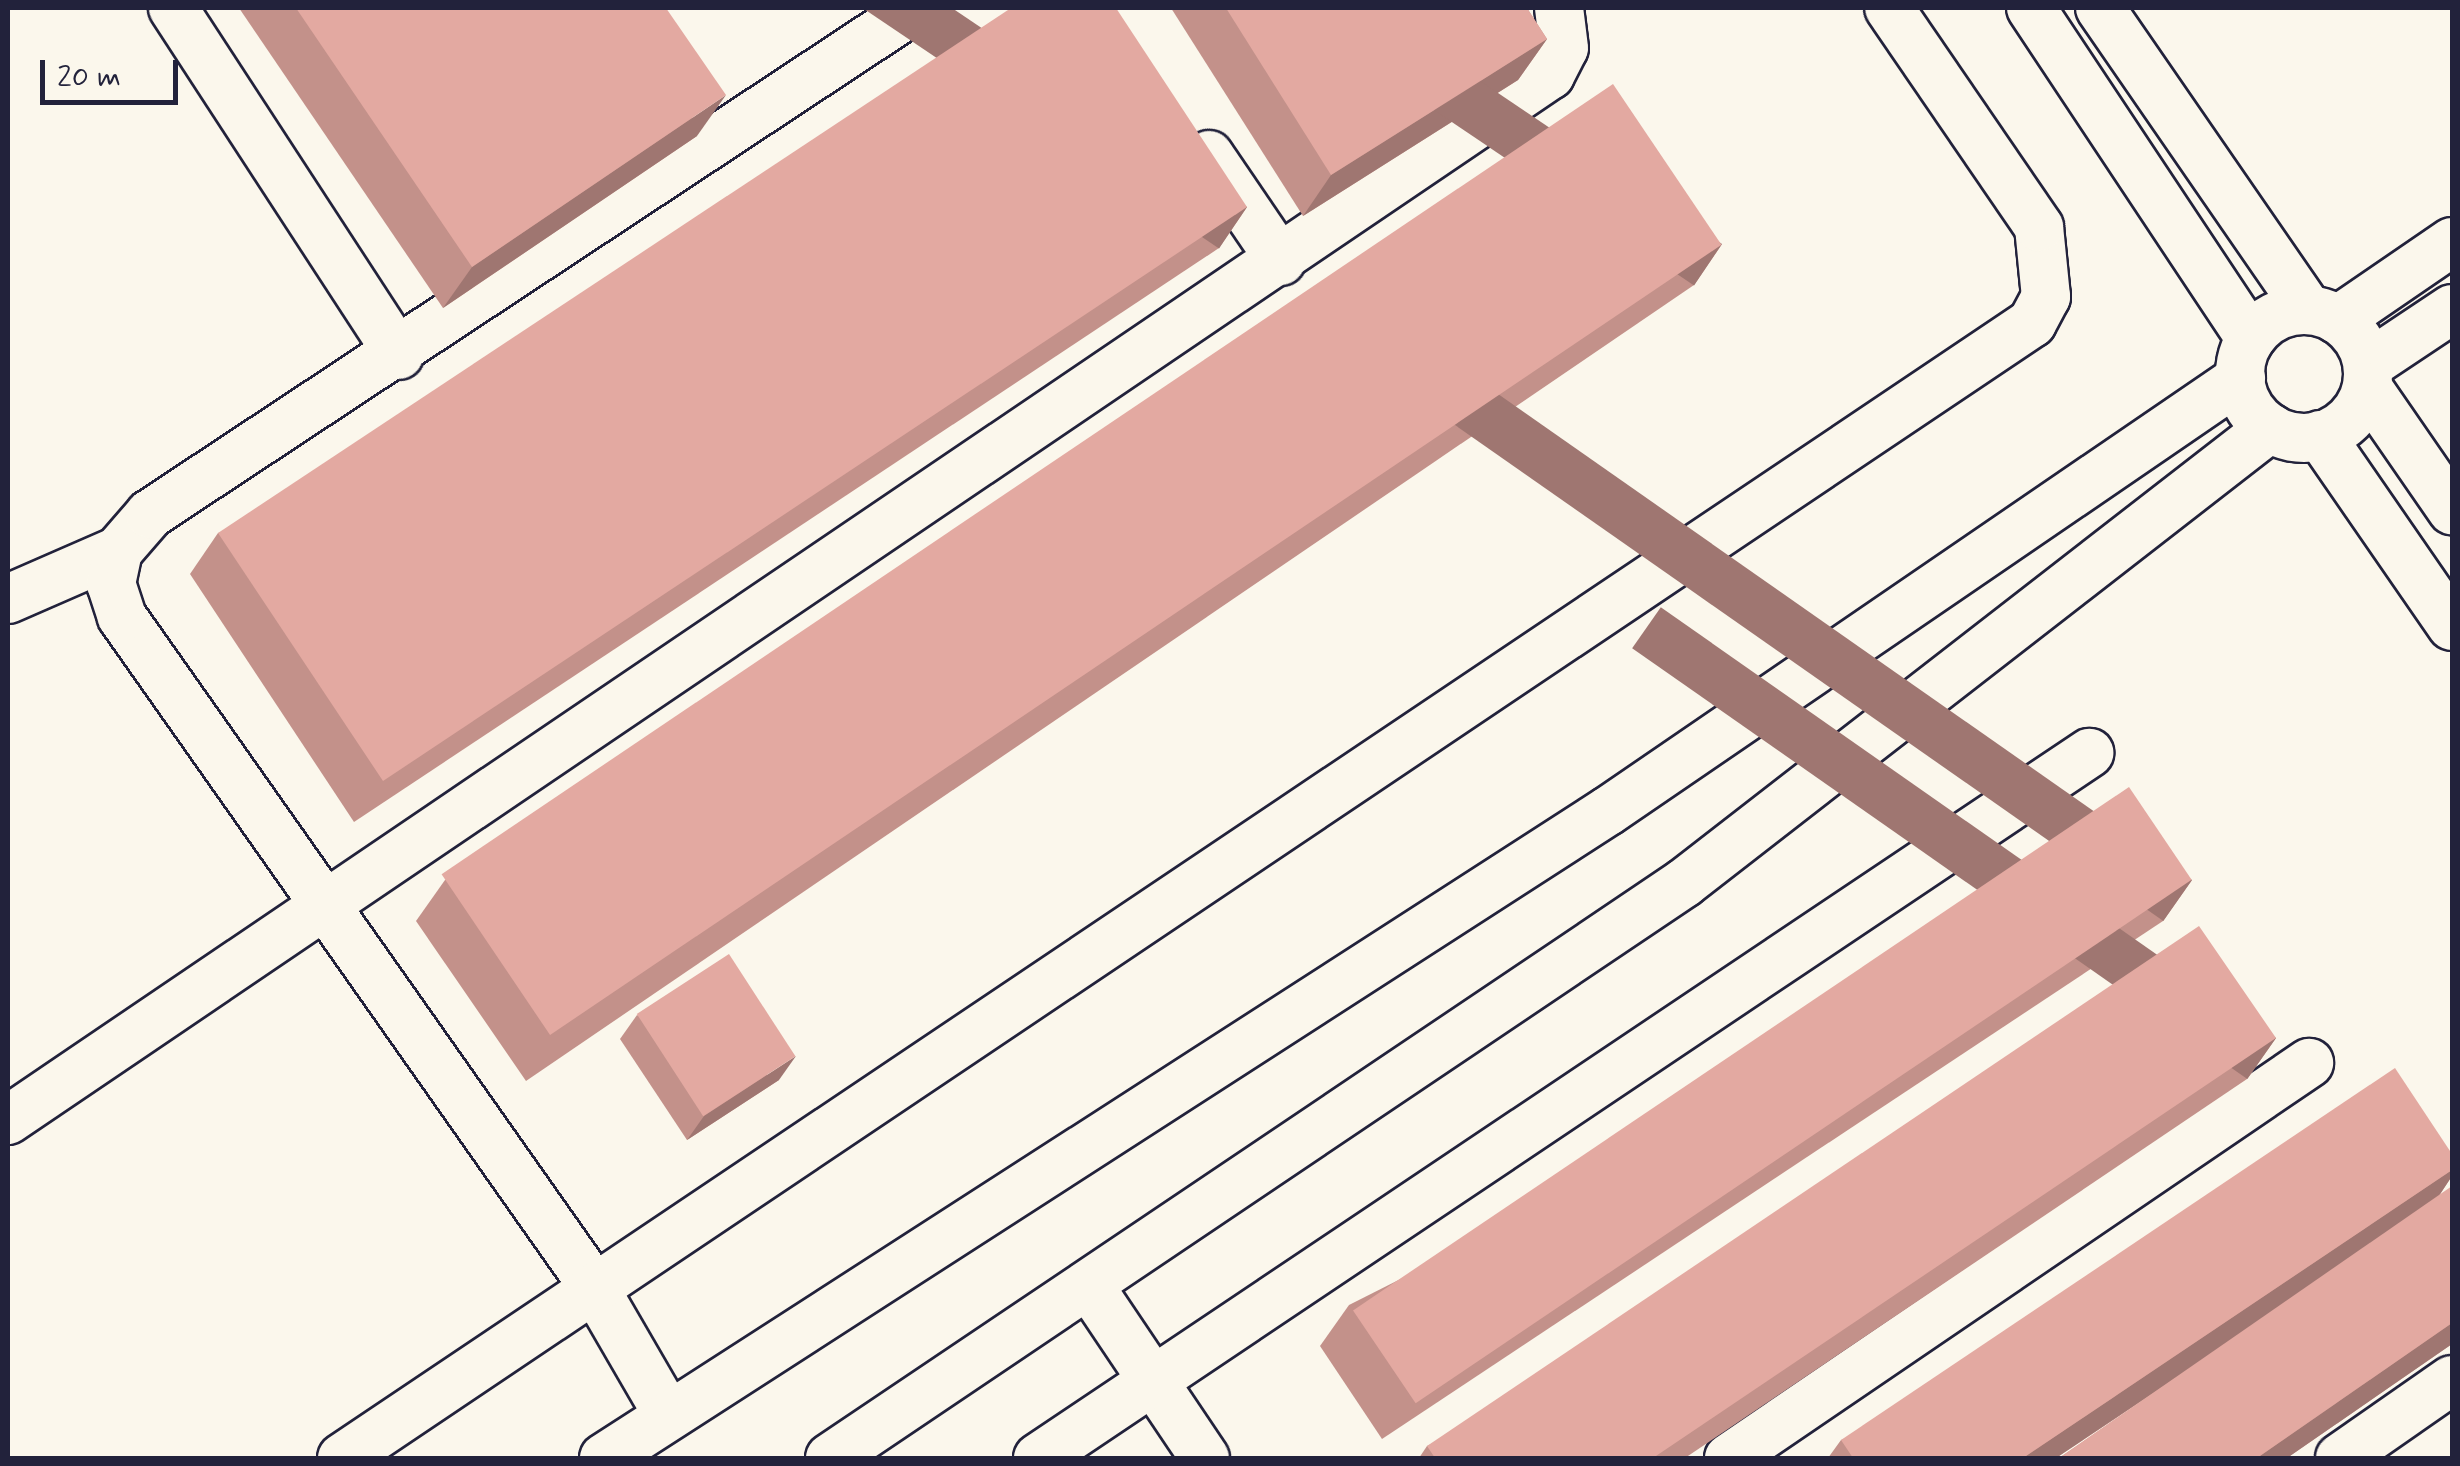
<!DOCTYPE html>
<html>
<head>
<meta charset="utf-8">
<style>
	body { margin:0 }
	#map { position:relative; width:2460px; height:1466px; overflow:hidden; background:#fbf7ec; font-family:Mynerve,sans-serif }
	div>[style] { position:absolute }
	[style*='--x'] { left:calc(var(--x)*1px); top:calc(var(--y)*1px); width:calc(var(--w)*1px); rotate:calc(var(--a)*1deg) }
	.roads { filter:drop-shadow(2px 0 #22223b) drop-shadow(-2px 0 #22223b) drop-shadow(0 2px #22223b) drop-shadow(0 -2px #22223b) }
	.minor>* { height:48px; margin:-24px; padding:0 24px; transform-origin:24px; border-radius:24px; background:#fbf7ec }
	.minor>.ring { margin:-24px; padding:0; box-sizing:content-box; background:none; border:48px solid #fbf7ec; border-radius:50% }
	.wall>* { inset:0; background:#c3918a }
	.shaded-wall>* { inset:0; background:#9f7671; transform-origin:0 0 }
	.building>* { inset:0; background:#e3a9a1; transform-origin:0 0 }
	span { translate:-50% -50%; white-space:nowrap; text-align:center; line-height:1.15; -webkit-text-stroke:10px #fbf7ec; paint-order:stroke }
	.frame { position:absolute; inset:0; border:10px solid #22223b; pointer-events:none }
	.scale { position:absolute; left:40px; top:60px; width:138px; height:45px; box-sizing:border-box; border:5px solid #22223b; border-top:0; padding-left:12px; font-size:30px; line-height:35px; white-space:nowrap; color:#22223b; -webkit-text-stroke:8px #fbf7ec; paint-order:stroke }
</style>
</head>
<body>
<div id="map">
	<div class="roads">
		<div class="minor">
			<i style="--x:173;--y:8;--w:414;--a:56.9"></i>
			<i style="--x:2031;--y:8;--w:397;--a:56.4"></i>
			<i style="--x:2100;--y:8;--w:367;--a:55.4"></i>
			<i style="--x:1209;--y:155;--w:128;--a:55.8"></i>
			<i class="ring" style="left:2240px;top:310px;width:80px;height:80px"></i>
			<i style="--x:2338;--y:320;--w:138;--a:-34.4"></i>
			<i style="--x:2368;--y:365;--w:101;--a:-33.7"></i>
			<i style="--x:2367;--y:387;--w:150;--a:55.4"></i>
			<i style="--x:2320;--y:435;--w:232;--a:55.4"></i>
			<i style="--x:8;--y:599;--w:120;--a:-23.6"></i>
			<i style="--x:8;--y:1120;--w:1863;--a:-34.13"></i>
			<i style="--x:1550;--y:75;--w:30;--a:-63"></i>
			<i style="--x:1564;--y:48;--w:40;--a:-97.1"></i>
			<i style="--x:1090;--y:1287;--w:206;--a:56.1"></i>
			<i style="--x:667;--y:1413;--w:146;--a:-120.1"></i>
			<i style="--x:594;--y:1287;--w:820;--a:-125.16"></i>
			<i style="--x:122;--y:617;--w:35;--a:-108"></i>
			<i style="--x:111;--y:584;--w:34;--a:-78"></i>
			<i style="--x:118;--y:551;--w:49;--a:-49.1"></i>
			<i style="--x:150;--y:514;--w:918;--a:-33.45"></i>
			<i style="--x:342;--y:1458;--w:2036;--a:-33.89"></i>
			<i style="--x:2032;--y:323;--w:30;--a:-62"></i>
			<i style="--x:2046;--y:297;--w:70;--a:-95.7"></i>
			<i style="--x:2039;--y:227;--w:265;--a:-124.4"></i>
			<i style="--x:604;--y:1458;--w:1194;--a:-32.8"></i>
			<i style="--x:1608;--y:811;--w:767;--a:-34.37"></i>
			<i style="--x:830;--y:1458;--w:1030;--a:-33.95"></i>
			<i style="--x:1684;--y:883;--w:742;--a:-37.83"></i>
			<i style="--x:1038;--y:1458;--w:1266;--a:-33.85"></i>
			<i style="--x:1729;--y:1458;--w:702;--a:-34.26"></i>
			<i style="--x:2340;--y:1458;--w:136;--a:-34.9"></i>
		</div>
	</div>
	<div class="wall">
		<i style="clip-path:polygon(239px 8px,666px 8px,697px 136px,443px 308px)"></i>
		<i style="clip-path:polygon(1171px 8px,1527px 8px,1547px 39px,1518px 80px,1303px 216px)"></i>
		<i style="clip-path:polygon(1247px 207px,1219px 248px,354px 822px,190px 574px,218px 533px)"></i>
		<i style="clip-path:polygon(1722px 244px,1694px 285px,526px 1081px,416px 921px,445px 880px)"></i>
		<i style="clip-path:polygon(2192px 880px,2163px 921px,1382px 1439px,1320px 1346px,1349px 1305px)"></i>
		<i style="clip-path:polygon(637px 1015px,779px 1080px,687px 1140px,620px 1039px)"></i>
		<i style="clip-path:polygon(2276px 1038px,2247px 1079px,1685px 1458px,1419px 1458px,1427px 1446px)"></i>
		<i style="clip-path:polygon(2452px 1170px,2452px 1176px,2439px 1196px,2452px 1344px,2287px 1458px,2059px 1458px,2160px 1389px,2056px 1458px,1828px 1458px,1841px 1440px)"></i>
	</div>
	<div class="shaded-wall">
		<i style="clip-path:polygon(1547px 39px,1518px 80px,1303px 216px,1331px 175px)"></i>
		<i style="clip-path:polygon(726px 95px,697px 136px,443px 308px,472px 267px)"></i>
		<i style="left:1247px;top:207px;width:50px;height:1037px;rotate:124deg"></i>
		<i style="left:1722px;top:244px;width:50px;height:1413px;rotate:124deg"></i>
		<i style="left:2192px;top:880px;width:50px;height:938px;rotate:125deg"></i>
		<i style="left:2276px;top:1038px;width:50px;height:751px;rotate:125deg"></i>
		<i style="clip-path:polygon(796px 1056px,779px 1080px,687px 1140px,704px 1116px)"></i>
		<i style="clip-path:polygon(2452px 1170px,2452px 1176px,2432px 1206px,2056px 1458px,2023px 1458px)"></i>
		<i style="clip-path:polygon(2452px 1323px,2452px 1344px,2287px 1458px,2257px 1458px)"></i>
	</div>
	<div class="building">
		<i style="clip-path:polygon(296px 8px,666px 8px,726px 95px,472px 267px)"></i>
		<i style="clip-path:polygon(1011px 8px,1116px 8px,1247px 207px,383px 781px,218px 533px)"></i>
		<i style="clip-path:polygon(1226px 8px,1527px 8px,1547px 39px,1331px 175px)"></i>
		<i style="left:1613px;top:84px;width:194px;height:1413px;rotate:56deg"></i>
		<i style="left:2129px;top:787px;width:112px;height:936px;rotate:56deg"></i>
		<i style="clip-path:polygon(2199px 926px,2276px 1038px,1653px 1458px,1435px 1458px,1427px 1446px)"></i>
		<i style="left:729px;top:954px;width:122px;height:110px;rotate:57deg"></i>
		<i style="clip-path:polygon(2395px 1068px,2452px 1154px,2452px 1170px,2023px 1458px,1853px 1458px,1841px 1440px)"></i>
		<i style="clip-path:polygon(2452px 1186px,2452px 1323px,2257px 1458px,2059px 1458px)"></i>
	</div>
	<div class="frame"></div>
	<div class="scale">20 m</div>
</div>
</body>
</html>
